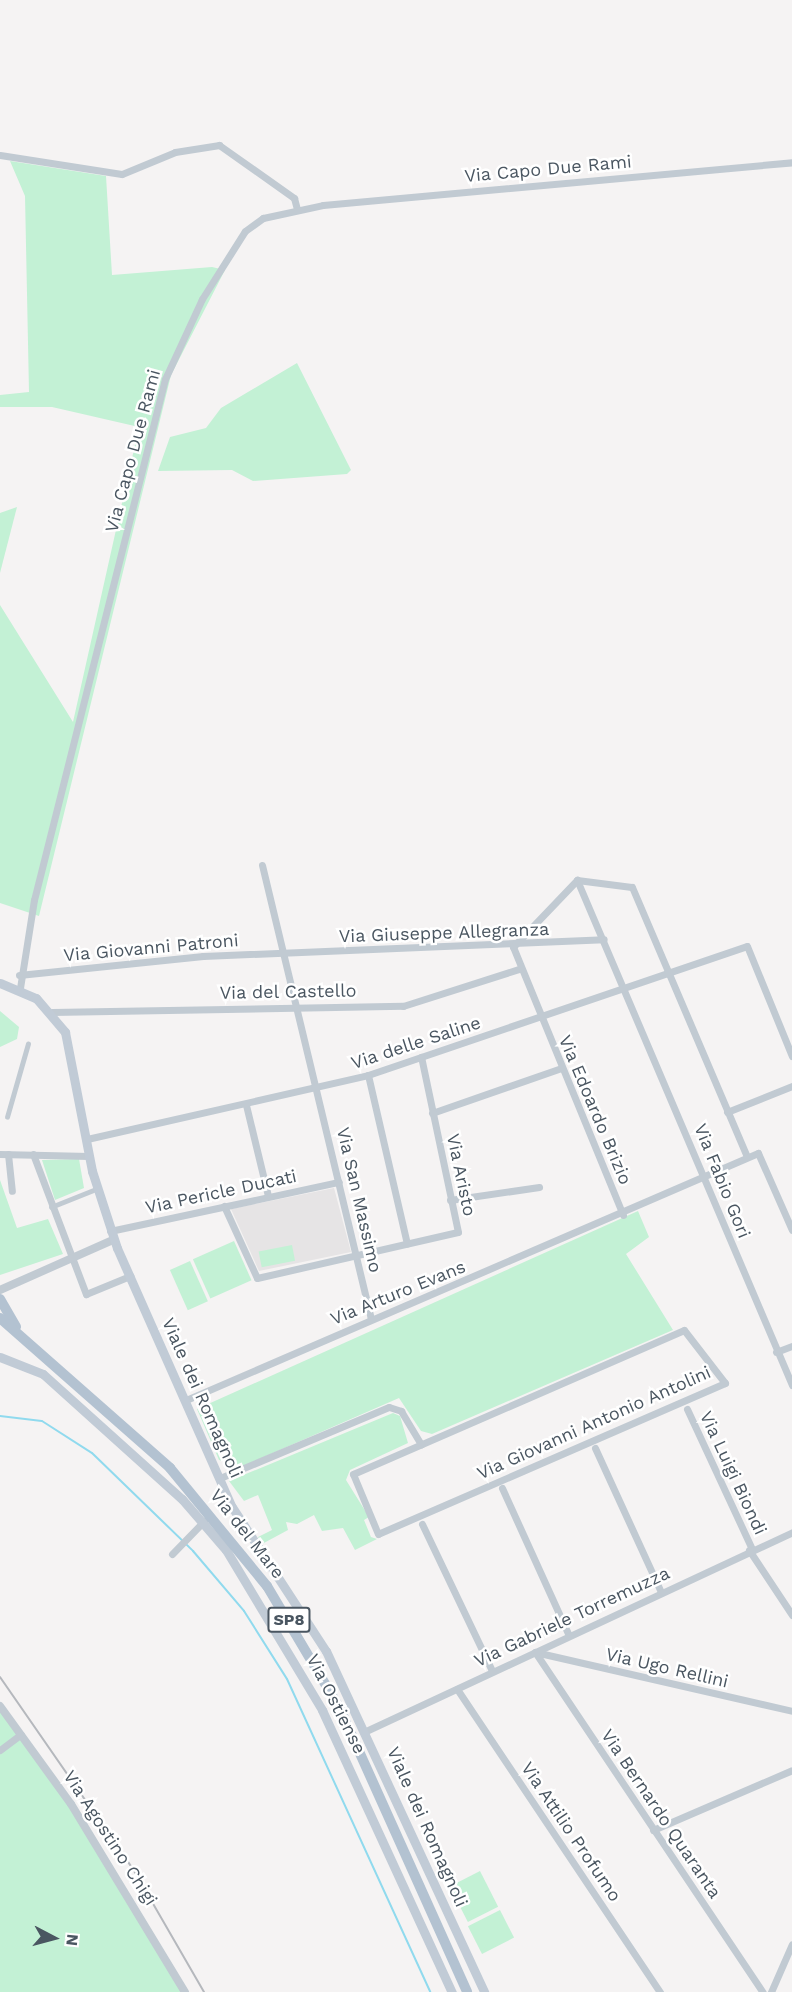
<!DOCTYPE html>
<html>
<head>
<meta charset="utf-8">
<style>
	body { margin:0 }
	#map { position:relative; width:792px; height:1992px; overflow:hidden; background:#f5f3f3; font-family:"Work Sans",sans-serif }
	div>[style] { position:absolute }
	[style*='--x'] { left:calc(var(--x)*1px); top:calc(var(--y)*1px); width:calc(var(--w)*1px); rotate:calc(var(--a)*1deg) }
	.education>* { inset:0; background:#e6e4e5 }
	.green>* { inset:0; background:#c3f1d5; transform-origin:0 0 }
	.stream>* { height:2px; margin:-1px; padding:0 1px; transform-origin:1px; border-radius:1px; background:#90daee }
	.pedestrian>* { height:4.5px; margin:-2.25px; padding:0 2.25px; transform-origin:2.25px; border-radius:2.25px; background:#c1cad2 }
	.minor>* { height:7px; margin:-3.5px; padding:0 3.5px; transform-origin:3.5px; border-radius:3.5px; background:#c1cad2 }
	.tertiary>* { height:8px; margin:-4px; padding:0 4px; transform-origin:4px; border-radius:4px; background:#c1cad2 }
	.secondary>* { height:9px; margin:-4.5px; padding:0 4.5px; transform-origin:4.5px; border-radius:4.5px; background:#c1cbd6 }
	.primary>* { height:10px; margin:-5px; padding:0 5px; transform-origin:5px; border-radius:5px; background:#b3c2d1 }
	.rail>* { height:2px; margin:-1px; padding:0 1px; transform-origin:1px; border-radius:1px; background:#b5b8bd }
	span { translate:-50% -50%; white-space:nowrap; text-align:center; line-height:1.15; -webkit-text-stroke:5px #fff; paint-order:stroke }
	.shield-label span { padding:2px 4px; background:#fff; border:2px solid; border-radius:4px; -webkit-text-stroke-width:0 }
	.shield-label { font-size:16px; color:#4a5661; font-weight:700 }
	.street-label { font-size:18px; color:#4a5661 }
	.north { position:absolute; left:24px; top:1908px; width:60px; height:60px; -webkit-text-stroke:4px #fff; paint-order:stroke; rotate:96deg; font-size:16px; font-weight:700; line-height:24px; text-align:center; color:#4a5661 }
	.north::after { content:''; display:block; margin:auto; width:21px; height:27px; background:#4a5661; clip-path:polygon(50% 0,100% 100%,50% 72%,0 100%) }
</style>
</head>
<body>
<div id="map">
	<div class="education">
		<i style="clip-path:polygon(334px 1188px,351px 1252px,259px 1271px,231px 1209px)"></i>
	</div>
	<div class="green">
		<i style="clip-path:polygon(10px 161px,106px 176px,112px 275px,212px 267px,225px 270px,171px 375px,39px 916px,0 903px,0 605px,73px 722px,139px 427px,52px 407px,0 407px,0 395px,29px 392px,25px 196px)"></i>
		<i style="clip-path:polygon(297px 363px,351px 470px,347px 474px,253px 481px,232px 470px,158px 471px,170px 437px,206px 428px,221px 408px)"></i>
		<i style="clip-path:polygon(17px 507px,0 573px,0 513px)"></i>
		<i style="clip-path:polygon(0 1011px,19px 1027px,17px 1039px,0 1047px)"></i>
		<i style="clip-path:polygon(79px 1159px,84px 1188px,55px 1200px,42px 1160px)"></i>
		<i style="clip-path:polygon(0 1180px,17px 1228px,48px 1219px,63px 1254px,0 1275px)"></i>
		<i style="clip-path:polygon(638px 1211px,649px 1237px,626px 1254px,673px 1330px,432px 1434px,421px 1431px,399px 1398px,243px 1466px,219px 1460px,197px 1409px)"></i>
		<i style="left:234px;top:1241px;width:43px;height:45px;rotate:66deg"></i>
		<i style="left:292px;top:1245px;width:16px;height:34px;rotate:79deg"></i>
		<i style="left:190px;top:1261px;width:44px;height:22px;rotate:66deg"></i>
		<i style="clip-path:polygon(393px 1413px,400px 1416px,408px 1443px,350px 1470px,346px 1480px,369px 1517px,364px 1520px,371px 1537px,377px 1539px,355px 1550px,343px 1528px,322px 1531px,314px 1515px,297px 1524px,286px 1522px,288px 1530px,262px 1544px,258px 1537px,272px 1530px,258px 1495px,244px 1501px,229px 1481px)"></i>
		<i style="clip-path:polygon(0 1706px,71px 1804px,185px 1992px,0 1992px)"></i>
		<i style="left:480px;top:1871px;width:40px;height:34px;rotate:63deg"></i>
		<i style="left:500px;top:1910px;width:31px;height:36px;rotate:63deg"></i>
	</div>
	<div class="stream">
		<i style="--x:0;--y:1416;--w:42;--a:6.8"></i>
		<i style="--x:42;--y:1421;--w:59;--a:32.6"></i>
		<i style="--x:92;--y:1453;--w:141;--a:44.1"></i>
		<i style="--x:193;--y:1551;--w:79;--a:49.6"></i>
		<i style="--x:244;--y:1611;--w:80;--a:57.7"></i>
		<i style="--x:287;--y:1679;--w:344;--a:65.4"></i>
	</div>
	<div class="pedestrian">
		<i style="--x:7;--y:1117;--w:76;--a:-74"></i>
		<i style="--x:51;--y:1207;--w:48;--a:-21.8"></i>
	</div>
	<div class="minor">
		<i style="--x:0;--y:155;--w:123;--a:8.9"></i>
		<i style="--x:122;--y:174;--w:57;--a:-22.5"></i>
		<i style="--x:175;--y:152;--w:45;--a:-9"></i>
		<i style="--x:219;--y:145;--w:92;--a:35.2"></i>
		<i style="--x:294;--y:198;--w:11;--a:75"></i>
		<i style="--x:262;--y:865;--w:467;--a:76.5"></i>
		<i style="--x:577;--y:880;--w:549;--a:66.94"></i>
		<i style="--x:19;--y:975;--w:185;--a:-5.9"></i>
		<i style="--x:203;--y:956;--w:401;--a:-2.4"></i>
		<i style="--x:20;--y:988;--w:89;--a:-81"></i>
		<i style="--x:34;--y:900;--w:537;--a:-75.89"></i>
		<i style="--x:165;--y:379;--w:88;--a:-65.2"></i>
		<i style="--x:202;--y:299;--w:80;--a:-57.7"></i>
		<i style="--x:245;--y:231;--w:22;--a:-36"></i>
		<i style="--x:263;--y:218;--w:61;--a:-12.2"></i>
		<i style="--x:323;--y:205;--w:471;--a:-5.2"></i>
		<i style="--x:52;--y:1012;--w:351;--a:-1"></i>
		<i style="--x:403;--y:1006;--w:122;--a:-17.7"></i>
		<i style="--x:368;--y:1075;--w:173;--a:77"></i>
		<i style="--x:246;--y:1105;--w:94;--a:76.4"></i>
		<i style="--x:727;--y:1112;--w:70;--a:-21.8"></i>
		<i style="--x:432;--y:1113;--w:137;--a:-19.2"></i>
		<i style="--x:87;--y:1139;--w:288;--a:-12.8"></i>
		<i style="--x:368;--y:1075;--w:400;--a:-18.8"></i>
		<i style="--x:747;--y:946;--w:119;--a:67.8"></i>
		<i style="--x:0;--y:1154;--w:89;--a:1.3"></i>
		<i style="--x:8;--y:1154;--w:37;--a:84"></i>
		<i style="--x:33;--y:1154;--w:150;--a:69.3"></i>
		<i style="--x:86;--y:1294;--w:48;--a:-22.2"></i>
		<i style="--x:450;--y:1200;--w:90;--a:-8.3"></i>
		<i style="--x:224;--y:1206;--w:79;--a:65.4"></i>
		<i style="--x:257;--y:1278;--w:206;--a:-12.9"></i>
		<i style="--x:458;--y:1232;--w:179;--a:-101.9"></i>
		<i style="--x:623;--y:1215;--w:290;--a:-112.3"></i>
		<i style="--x:513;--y:947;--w:93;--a:-46.3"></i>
		<i style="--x:577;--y:880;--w:55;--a:7.3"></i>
		<i style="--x:632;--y:887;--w:293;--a:66.9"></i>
		<i style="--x:110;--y:1231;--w:234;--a:-12.1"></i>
		<i style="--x:684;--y:1330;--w:67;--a:52.3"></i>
		<i style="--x:725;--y:1383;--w:378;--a:156.5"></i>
		<i style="--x:378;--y:1534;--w:65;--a:-112.6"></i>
		<i style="--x:353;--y:1474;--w:361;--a:-23.5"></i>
		<i style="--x:776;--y:1352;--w:17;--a:-21"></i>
		<i style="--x:186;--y:1400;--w:623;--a:-23.36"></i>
		<i style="--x:758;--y:1153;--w:84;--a:66.2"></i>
		<i style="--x:687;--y:1409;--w:154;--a:65.1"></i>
		<i style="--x:595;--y:1448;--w:158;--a:65.4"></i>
		<i style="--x:220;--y:1478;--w:183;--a:-22.8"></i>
		<i style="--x:389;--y:1407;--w:13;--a:18"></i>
		<i style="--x:401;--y:1411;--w:39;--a:59"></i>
		<i style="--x:502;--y:1488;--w:162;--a:65.6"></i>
		<i style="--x:422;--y:1524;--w:163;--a:64.5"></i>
		<i style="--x:749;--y:1550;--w:78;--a:56.5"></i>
		<i style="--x:172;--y:1554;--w:46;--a:-45.9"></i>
		<i style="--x:535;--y:1652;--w:409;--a:56.2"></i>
		<i style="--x:535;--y:1652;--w:264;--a:12.9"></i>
		<i style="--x:457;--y:1689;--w:365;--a:56.2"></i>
		<i style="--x:366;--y:1731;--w:470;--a:-25"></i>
		<i style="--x:0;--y:1750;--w:26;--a:-37"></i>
		<i style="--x:653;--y:1830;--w:151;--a:-23.3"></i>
		<i style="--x:771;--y:1992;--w:52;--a:-66.4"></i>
	</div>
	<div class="tertiary">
		<i style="--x:0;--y:1290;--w:124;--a:-23.9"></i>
		<i style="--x:0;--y:1706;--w:121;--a:54.1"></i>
		<i style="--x:71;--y:1804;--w:220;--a:58.8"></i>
	</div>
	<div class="secondary">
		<i style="--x:0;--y:983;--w:39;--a:23"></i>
		<i style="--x:36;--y:998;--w:45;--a:49.5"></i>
		<i style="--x:65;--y:1032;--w:142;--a:79"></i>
		<i style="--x:92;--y:1171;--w:81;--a:72"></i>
		<i style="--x:117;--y:1248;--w:283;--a:66.1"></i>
		<i style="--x:232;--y:1507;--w:172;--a:56.9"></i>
		<i style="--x:326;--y:1651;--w:376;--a:65.1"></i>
		<i style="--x:0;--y:1357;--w:46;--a:21.6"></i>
		<i style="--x:43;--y:1374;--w:187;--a:42"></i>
		<i style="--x:182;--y:1499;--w:67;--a:49.2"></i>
		<i style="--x:226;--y:1550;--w:187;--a:59"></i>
		<i style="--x:322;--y:1710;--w:311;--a:65.3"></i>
	</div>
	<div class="primary">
		<i style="--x:0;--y:1299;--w:32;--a:60"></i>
		<i style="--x:0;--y:1318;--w:227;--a:41.4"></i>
		<i style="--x:170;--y:1468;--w:153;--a:50.6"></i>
		<i style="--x:267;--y:1586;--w:143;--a:59.3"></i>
		<i style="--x:340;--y:1709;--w:310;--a:65.8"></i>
	</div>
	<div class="rail">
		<i style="--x:0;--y:1677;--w:234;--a:55.3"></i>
		<i style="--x:133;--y:1869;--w:142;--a:60"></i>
	</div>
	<div class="shield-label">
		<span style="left:289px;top:1620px">SP8</span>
	</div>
	<div class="street-label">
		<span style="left:548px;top:169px;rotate:-5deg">Via Capo Due Rami</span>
		<span style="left:133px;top:451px;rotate:-75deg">Via Capo Due Rami</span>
		<span style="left:444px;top:933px;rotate:-2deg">Via Giuseppe Allegranza</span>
		<span style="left:151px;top:948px;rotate:-5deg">Via Giovanni Patroni</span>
		<span style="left:288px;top:992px;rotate:-1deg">Via del Castello</span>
		<span style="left:416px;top:1043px;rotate:-18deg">Via delle Saline</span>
		<span style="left:595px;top:1110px;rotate:67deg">Via Edoardo Brizio</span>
		<span style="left:461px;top:1175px;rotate:78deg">Via Aristo</span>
		<span style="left:722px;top:1181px;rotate:68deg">Via Fabio Gori</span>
		<span style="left:221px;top:1192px;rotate:-12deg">Via Pericle Ducati</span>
		<span style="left:359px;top:1200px;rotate:77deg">Via San Massimo</span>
		<span style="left:398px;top:1293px;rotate:-22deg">Via Arturo Evans</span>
		<span style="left:202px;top:1398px;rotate:66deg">Viale dei Romagnoli</span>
		<span style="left:594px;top:1423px;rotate:-24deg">Via Giovanni Antonio Antolini</span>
		<span style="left:733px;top:1473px;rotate:65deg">Via Luigi Biondi</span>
		<span style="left:247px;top:1534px;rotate:52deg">Via del Mare</span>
		<span style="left:572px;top:1617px;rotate:-25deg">Via Gabriele Torremuzza</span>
		<span style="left:667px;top:1668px;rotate:13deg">Via Ugo Rellini</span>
		<span style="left:336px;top:1704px;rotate:63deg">Via Ostiense</span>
		<span style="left:661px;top:1814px;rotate:56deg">Via Bernardo Quaranta</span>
		<span style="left:427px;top:1827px;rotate:66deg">Viale dei Romagnoli</span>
		<span style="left:571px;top:1832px;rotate:56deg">Via Attilio Profumo</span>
		<span style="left:110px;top:1838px;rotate:57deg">Via Agostino Chigi</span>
	</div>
	<div class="north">N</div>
</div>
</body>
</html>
